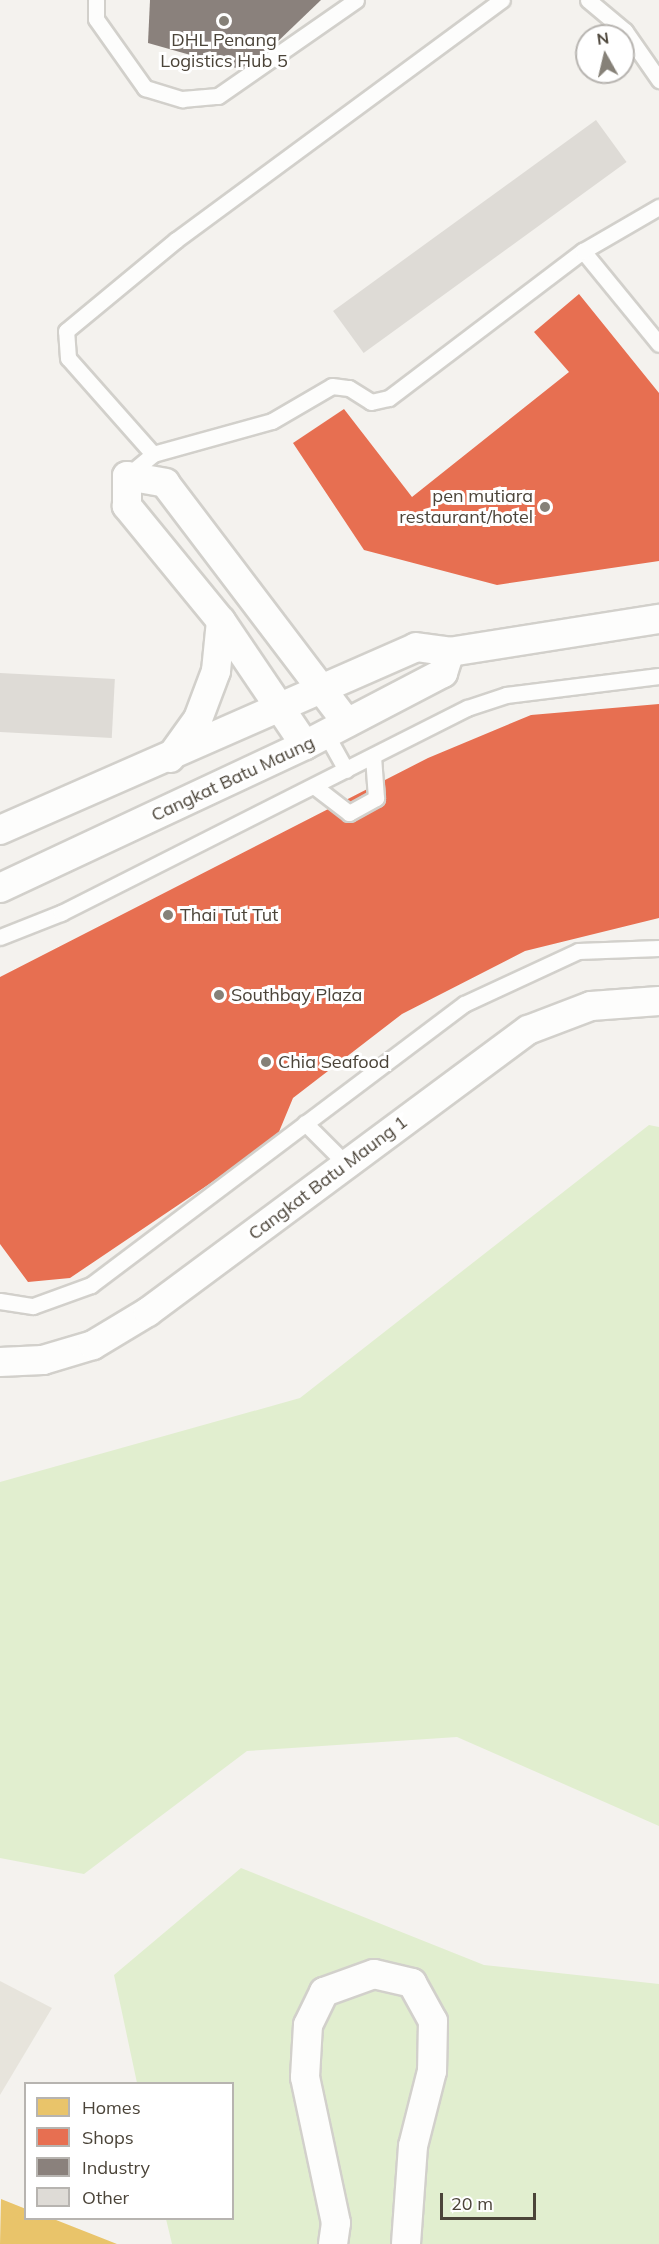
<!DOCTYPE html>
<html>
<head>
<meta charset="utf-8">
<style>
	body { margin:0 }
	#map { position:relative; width:659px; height:2244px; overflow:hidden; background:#f4f2ee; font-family:Mulish,sans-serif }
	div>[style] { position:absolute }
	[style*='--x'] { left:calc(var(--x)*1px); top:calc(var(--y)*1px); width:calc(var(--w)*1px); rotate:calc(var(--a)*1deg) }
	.residential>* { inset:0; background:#e7e4dc }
	.green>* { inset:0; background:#e1eecf }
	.homes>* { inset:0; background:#e9c46a }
	.shops>* { inset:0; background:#e76f51 }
	.industry>* { inset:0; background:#8a817c }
	.building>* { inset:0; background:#dedbd6; transform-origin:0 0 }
	.roads { filter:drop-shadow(2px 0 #d2d0cb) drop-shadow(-2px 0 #d2d0cb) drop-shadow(0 2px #d2d0cb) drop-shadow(0 -2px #d2d0cb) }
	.lane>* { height:15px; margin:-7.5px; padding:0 7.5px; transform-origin:7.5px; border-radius:7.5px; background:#fdfdfc }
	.street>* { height:28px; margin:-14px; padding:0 14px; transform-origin:14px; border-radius:14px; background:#fdfdfc }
	.dots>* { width:16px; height:16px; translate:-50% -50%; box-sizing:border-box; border:3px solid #fff; border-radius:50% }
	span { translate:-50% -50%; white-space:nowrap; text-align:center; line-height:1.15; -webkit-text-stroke:6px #fff; paint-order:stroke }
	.poi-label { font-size:18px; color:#4b4439 }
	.right { translate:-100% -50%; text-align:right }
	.left { translate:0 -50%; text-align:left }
	.street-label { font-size:18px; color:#4b4439 }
	.legend { position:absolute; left:24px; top:2082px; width:210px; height:138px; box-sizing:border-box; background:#fff; border:2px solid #b7b4b0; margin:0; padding:8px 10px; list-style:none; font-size:18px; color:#4b4439 }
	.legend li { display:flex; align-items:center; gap:12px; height:30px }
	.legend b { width:30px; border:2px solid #b7b4b0 }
	.north { position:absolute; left:575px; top:24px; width:60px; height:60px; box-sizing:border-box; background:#fff; border:2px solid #b7b4b0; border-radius:50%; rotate:352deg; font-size:16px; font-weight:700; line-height:24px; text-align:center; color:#4b4439 }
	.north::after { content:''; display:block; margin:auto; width:21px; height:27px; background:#868178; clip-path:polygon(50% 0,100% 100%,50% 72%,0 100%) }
	.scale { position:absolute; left:440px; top:2193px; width:96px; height:27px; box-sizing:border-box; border:3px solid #4b4439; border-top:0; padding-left:8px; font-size:18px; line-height:21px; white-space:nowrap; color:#4b4439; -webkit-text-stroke:4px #fff; paint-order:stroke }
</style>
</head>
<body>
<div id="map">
	<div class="residential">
		<i style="clip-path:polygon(0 1981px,52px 2008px,0 2095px)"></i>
	</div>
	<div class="green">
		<i style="clip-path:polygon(649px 1125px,659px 1127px,659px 1826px,457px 1737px,247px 1751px,84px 1874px,0 1858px,0 1482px,300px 1398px)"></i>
		<i style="clip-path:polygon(241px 1868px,484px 1965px,659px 1984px,659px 2244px,172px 2244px,166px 2219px,232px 2218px,232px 2084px,137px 2083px,114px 1975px)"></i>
	</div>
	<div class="homes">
		<i style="clip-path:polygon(1px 2199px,26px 2209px,26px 2218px,51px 2218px,117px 2244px,0 2244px)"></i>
	</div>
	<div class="shops">
		<i style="clip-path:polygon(579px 294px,659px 393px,659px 561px,497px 585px,364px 550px,293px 443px,344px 409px,412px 497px,569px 372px,534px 332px)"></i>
		<i style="clip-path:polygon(659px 704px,659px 918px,525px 951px,402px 1014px,293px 1098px,276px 1139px,70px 1278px,28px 1282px,0 1244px,0 977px,428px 758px,531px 715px)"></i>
	</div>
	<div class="industry">
		<i style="clip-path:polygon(150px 0,321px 0,247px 71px,148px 43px)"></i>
	</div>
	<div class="building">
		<i style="left:596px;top:120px;width:52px;height:325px;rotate:54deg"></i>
		<i style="left:0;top:673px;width:115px;height:59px;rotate:3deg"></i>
	</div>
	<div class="roads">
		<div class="lane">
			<i style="--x:96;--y:0;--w:19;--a:90"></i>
			<i style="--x:96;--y:19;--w:85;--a:54.6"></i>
			<i style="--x:145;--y:88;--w:39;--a:17"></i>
			<i style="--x:182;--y:99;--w:36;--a:-5"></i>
			<i style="--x:218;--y:96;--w:168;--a:-34.8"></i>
			<i style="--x:588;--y:0;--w:48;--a:40"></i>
			<i style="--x:625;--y:31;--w:60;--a:55.2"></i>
			<i style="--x:583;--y:251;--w:120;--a:50.7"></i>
			<i style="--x:153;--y:454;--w:128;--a:-131.5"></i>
			<i style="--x:68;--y:358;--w:27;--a:-94"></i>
			<i style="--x:66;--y:331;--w:143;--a:-39.6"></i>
			<i style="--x:176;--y:240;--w:405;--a:-36.4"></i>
			<i style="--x:127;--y:476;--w:34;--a:-40"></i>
			<i style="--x:153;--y:454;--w:123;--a:-15.5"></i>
			<i style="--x:272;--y:421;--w:69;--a:-30.3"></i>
			<i style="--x:332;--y:386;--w:17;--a:7"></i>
			<i style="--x:349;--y:388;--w:26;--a:32"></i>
			<i style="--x:371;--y:402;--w:18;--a:-13"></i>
			<i style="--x:389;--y:398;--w:243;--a:-37.2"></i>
			<i style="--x:583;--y:251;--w:88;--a:-30.1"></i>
			<i style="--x:326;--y:734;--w:41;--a:60.9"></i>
			<i style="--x:314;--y:786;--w:44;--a:37.6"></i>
			<i style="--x:349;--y:813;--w:31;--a:-29"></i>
			<i style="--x:376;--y:798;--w:42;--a:-94.1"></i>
			<i style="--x:0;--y:937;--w:66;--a:-21.5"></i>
			<i style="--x:61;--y:913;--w:455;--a:-26.8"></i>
			<i style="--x:467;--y:708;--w:41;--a:-18.4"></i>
			<i style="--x:506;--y:695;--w:154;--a:-7.1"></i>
			<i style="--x:305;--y:1123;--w:58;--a:45"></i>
			<i style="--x:0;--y:1301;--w:33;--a:9"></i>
			<i style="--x:33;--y:1306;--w:62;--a:-19.9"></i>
			<i style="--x:91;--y:1285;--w:467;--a:-37"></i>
			<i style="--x:464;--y:1004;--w:126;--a:-24.9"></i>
			<i style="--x:578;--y:951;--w:81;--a:-2.1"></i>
		</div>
		<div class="street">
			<i style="--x:305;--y:745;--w:150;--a:-124.1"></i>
			<i style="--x:221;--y:621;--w:149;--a:-129.3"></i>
			<i style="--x:127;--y:506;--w:30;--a:-90"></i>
			<i style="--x:127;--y:476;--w:39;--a:10"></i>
			<i style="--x:165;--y:483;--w:301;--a:52.8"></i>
			<i style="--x:170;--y:758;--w:48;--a:-54.3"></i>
			<i style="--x:198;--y:719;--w:51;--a:-69.4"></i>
			<i style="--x:216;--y:671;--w:50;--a:-84.3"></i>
			<i style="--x:0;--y:830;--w:454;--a:-23.7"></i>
			<i style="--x:416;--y:647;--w:34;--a:8"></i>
			<i style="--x:450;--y:652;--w:212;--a:-9"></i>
			<i style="--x:0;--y:888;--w:337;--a:-25.1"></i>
			<i style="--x:305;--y:745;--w:156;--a:-27.6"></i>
			<i style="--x:443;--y:673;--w:22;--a:-72"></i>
			<i style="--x:0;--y:1362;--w:43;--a:-2.7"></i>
			<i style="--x:43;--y:1360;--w:52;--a:-16.7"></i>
			<i style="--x:93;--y:1345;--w:64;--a:-31"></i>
			<i style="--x:148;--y:1312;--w:473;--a:-36.6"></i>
			<i style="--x:528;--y:1030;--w:67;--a:-20.9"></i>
			<i style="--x:591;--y:1006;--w:68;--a:-4.2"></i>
			<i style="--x:333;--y:2244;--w:21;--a:-82"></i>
			<i style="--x:336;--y:2223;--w:149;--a:-102"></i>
			<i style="--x:305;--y:2077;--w:52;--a:-86.7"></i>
			<i style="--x:308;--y:2025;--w:37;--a:-64"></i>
			<i style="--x:324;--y:1992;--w:53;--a:-19.8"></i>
			<i style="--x:374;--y:1974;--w:39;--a:13"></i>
			<i style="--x:412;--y:1983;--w:43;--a:61.1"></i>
			<i style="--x:433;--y:2021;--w:50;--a:91.1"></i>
			<i style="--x:432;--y:2071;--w:77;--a:104.2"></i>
			<i style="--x:413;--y:2146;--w:98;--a:94.1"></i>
		</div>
	</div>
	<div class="dots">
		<i style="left:224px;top:21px;background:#868178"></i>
		<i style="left:545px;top:507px;background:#868178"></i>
		<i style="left:168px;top:915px;background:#868178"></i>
		<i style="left:219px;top:995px;background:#868178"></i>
		<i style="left:266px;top:1062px;background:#868178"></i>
	</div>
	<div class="poi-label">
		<span style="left:224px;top:51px">DHL Penang<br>Logistics Hub 5</span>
		<span class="right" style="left:533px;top:507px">pen mutiara<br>restaurant/hotel</span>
		<span class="left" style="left:180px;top:915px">Thai Tut Tut</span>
		<span class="left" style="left:231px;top:995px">Southbay Plaza</span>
		<span class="left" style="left:278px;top:1062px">Chia Seafood</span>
	</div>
	<div class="street-label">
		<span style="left:233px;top:779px;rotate:-25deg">Cangkat Batu Maung</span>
		<span style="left:328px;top:1178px;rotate:-37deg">Cangkat Batu Maung 1</span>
	</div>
	<ul class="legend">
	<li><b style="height:16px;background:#e9c46a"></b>Homes</li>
	<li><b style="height:16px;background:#e76f51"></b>Shops</li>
	<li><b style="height:16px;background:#8a817c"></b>Industry</li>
	<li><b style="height:16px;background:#dedbd6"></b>Other</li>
	</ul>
	<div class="north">N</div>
	<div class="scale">20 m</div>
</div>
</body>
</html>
